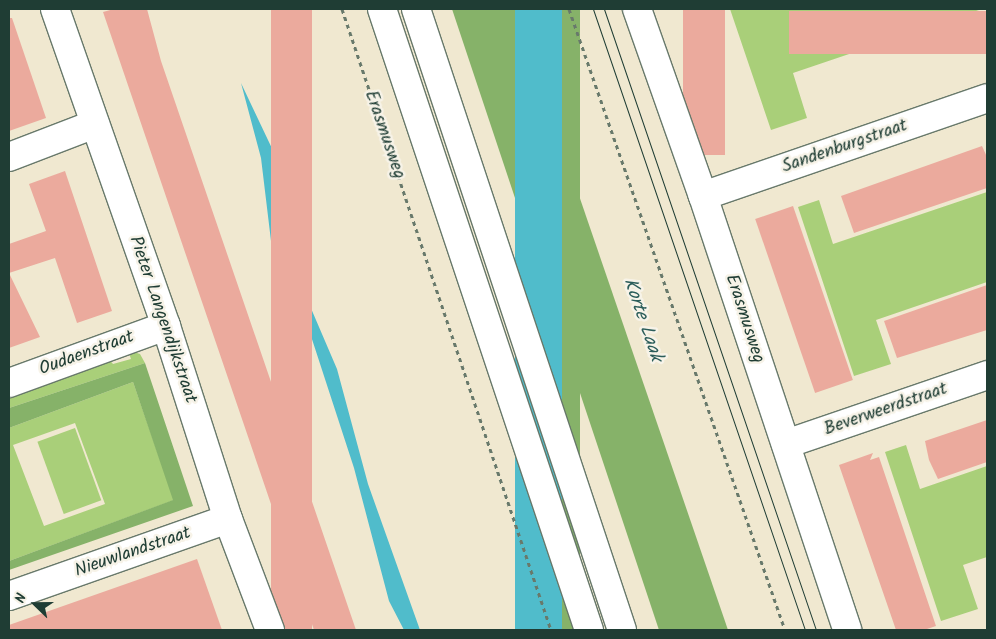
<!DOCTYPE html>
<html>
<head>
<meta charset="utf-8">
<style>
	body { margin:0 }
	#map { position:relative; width:996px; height:639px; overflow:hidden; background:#f0e8d0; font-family:Kalam,sans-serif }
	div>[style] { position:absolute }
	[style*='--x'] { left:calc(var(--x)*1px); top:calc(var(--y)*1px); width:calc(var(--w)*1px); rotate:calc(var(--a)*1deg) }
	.green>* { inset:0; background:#a9cf79; transform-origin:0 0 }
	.forest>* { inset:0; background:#86b269; transform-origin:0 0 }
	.water>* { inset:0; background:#50bccb; transform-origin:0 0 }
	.building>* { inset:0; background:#ebaa9d; transform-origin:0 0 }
	.path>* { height:3px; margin-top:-1.5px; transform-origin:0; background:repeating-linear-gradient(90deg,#68796b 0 4px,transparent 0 8px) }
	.roads { filter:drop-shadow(1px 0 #68796b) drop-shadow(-1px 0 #68796b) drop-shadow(0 1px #68796b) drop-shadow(0 -1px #68796b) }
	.street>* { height:28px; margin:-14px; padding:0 14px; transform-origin:14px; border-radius:14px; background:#fff }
	.secondary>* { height:28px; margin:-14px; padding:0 14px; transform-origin:14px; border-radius:14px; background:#fff }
	.tram>* { height:1px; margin:-0.5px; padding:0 0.5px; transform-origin:0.5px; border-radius:0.5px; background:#1f3d34 }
	span { translate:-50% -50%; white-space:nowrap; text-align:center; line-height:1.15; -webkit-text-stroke:5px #f7f3e8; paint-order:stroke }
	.street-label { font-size:18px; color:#1f3d34 }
	.water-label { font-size:19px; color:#2b5d5a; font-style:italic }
	.frame { position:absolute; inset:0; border:10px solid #1f3d34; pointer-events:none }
	.north { position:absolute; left:10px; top:579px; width:50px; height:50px; -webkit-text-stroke:4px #f7f3e8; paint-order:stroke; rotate:292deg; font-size:14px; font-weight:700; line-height:20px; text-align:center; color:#1f3d34 }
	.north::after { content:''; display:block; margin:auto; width:18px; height:22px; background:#1f3d34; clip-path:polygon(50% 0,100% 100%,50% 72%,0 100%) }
</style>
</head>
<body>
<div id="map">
	<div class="green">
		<i style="clip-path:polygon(730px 9px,982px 9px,793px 73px,807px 118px,771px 130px)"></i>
		<i style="clip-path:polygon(987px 192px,987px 282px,876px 320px,891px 364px,854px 376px,798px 207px,819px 200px,833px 244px)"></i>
		<i style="clip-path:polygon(128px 350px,140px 354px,145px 363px,9px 408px,9px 393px,107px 357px,113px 364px,131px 359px)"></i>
		<i style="clip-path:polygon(evenodd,133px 382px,174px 500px,9px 561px,9px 428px,133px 382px,75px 423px,105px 504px,44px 526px,13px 445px,75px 423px)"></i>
		<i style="left:75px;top:428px;width:77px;height:40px;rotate:70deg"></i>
		<i style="clip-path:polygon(906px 445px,920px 489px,987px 466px,987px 557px,963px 565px,978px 609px,941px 621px,885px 452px)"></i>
	</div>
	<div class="forest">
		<i style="clip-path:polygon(452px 9px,515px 9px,728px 630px,659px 630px)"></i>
		<i style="left:562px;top:9px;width:18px;height:657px"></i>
		<i style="clip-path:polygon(145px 363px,193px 506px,9px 570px,9px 561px,173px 500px,133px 382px,9px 428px,9px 408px)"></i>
	</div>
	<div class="water">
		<i style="left:515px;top:9px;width:47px;height:657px"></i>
		<i style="clip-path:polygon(241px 83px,277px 159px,283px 243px,337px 369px,368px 484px,420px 630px,404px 630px,389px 601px,354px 468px,309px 330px,271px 241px,261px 158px)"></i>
	</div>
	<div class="building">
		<i style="clip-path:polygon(114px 9px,147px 9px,161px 61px,356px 630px,314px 630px,103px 12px)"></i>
		<i style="left:271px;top:9px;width:41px;height:657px"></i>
		<i style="left:683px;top:9px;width:42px;height:146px"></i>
		<i style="left:987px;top:11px;width:43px;height:198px;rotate:90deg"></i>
		<i style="clip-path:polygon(9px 18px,12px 18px,46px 118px,9px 131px)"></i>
		<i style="clip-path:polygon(982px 146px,987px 157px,987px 188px,854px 233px,841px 196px)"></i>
		<i style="clip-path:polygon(65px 171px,112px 311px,77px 323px,55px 258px,9px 273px,40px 337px,9px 348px,9px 244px,46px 231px,29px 184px)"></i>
		<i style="left:793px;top:206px;width:184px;height:40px;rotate:71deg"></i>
		<i style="clip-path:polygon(987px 285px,987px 330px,897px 358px,884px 321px)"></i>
		<i style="clip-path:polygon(987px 420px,987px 462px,938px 479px,929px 460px,925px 441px)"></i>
		<i style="clip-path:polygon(873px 453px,870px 460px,879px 457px,936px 626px,924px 630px,896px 630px,839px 465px)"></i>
		<i style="clip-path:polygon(197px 559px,222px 630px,9px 630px,9px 625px)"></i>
	</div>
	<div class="path">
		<i style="--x:342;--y:9;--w:655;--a:71.4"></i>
		<i style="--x:569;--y:9;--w:657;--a:70.82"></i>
	</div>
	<div class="roads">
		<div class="street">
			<i style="--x:55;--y:9;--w:336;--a:70.7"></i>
			<i style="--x:166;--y:326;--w:203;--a:72.2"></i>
			<i style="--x:228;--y:519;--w:119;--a:69.3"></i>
			<i style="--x:637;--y:9;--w:198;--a:70.6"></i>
			<i style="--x:703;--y:196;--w:457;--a:71.6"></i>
			<i style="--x:9;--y:157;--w:92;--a:-21"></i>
			<i style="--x:703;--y:196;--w:300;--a:-19"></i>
			<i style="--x:9;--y:383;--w:167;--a:-20"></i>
			<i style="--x:786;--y:444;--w:213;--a:-18.9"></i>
			<i style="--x:9;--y:596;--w:232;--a:-19.4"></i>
		</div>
		<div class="secondary">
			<i style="--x:382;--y:9;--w:655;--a:71.57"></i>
			<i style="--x:416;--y:9;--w:654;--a:71.65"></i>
		</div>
	</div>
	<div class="tram">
		<i style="--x:593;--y:9;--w:656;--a:71.15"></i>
		<i style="--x:604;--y:9;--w:656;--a:71.15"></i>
	</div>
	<div class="street-label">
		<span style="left:384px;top:135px;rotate:71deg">Erasmusweg</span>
		<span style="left:845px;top:147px;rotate:-19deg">Sandenburgstraat</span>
		<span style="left:744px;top:319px;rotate:72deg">Erasmusweg</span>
		<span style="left:162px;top:320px;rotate:71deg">Pieter Langendijkstraat</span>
		<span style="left:87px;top:354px;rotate:-20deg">Oudaenstraat</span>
		<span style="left:886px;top:410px;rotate:-19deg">Beverweerdstraat</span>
		<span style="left:133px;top:553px;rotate:-19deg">Nieuwlandstraat</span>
	</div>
	<div class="water-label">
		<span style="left:642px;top:320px;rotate:71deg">Korte Laak</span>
	</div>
	<div class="frame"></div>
	<div class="north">N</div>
</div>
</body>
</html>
